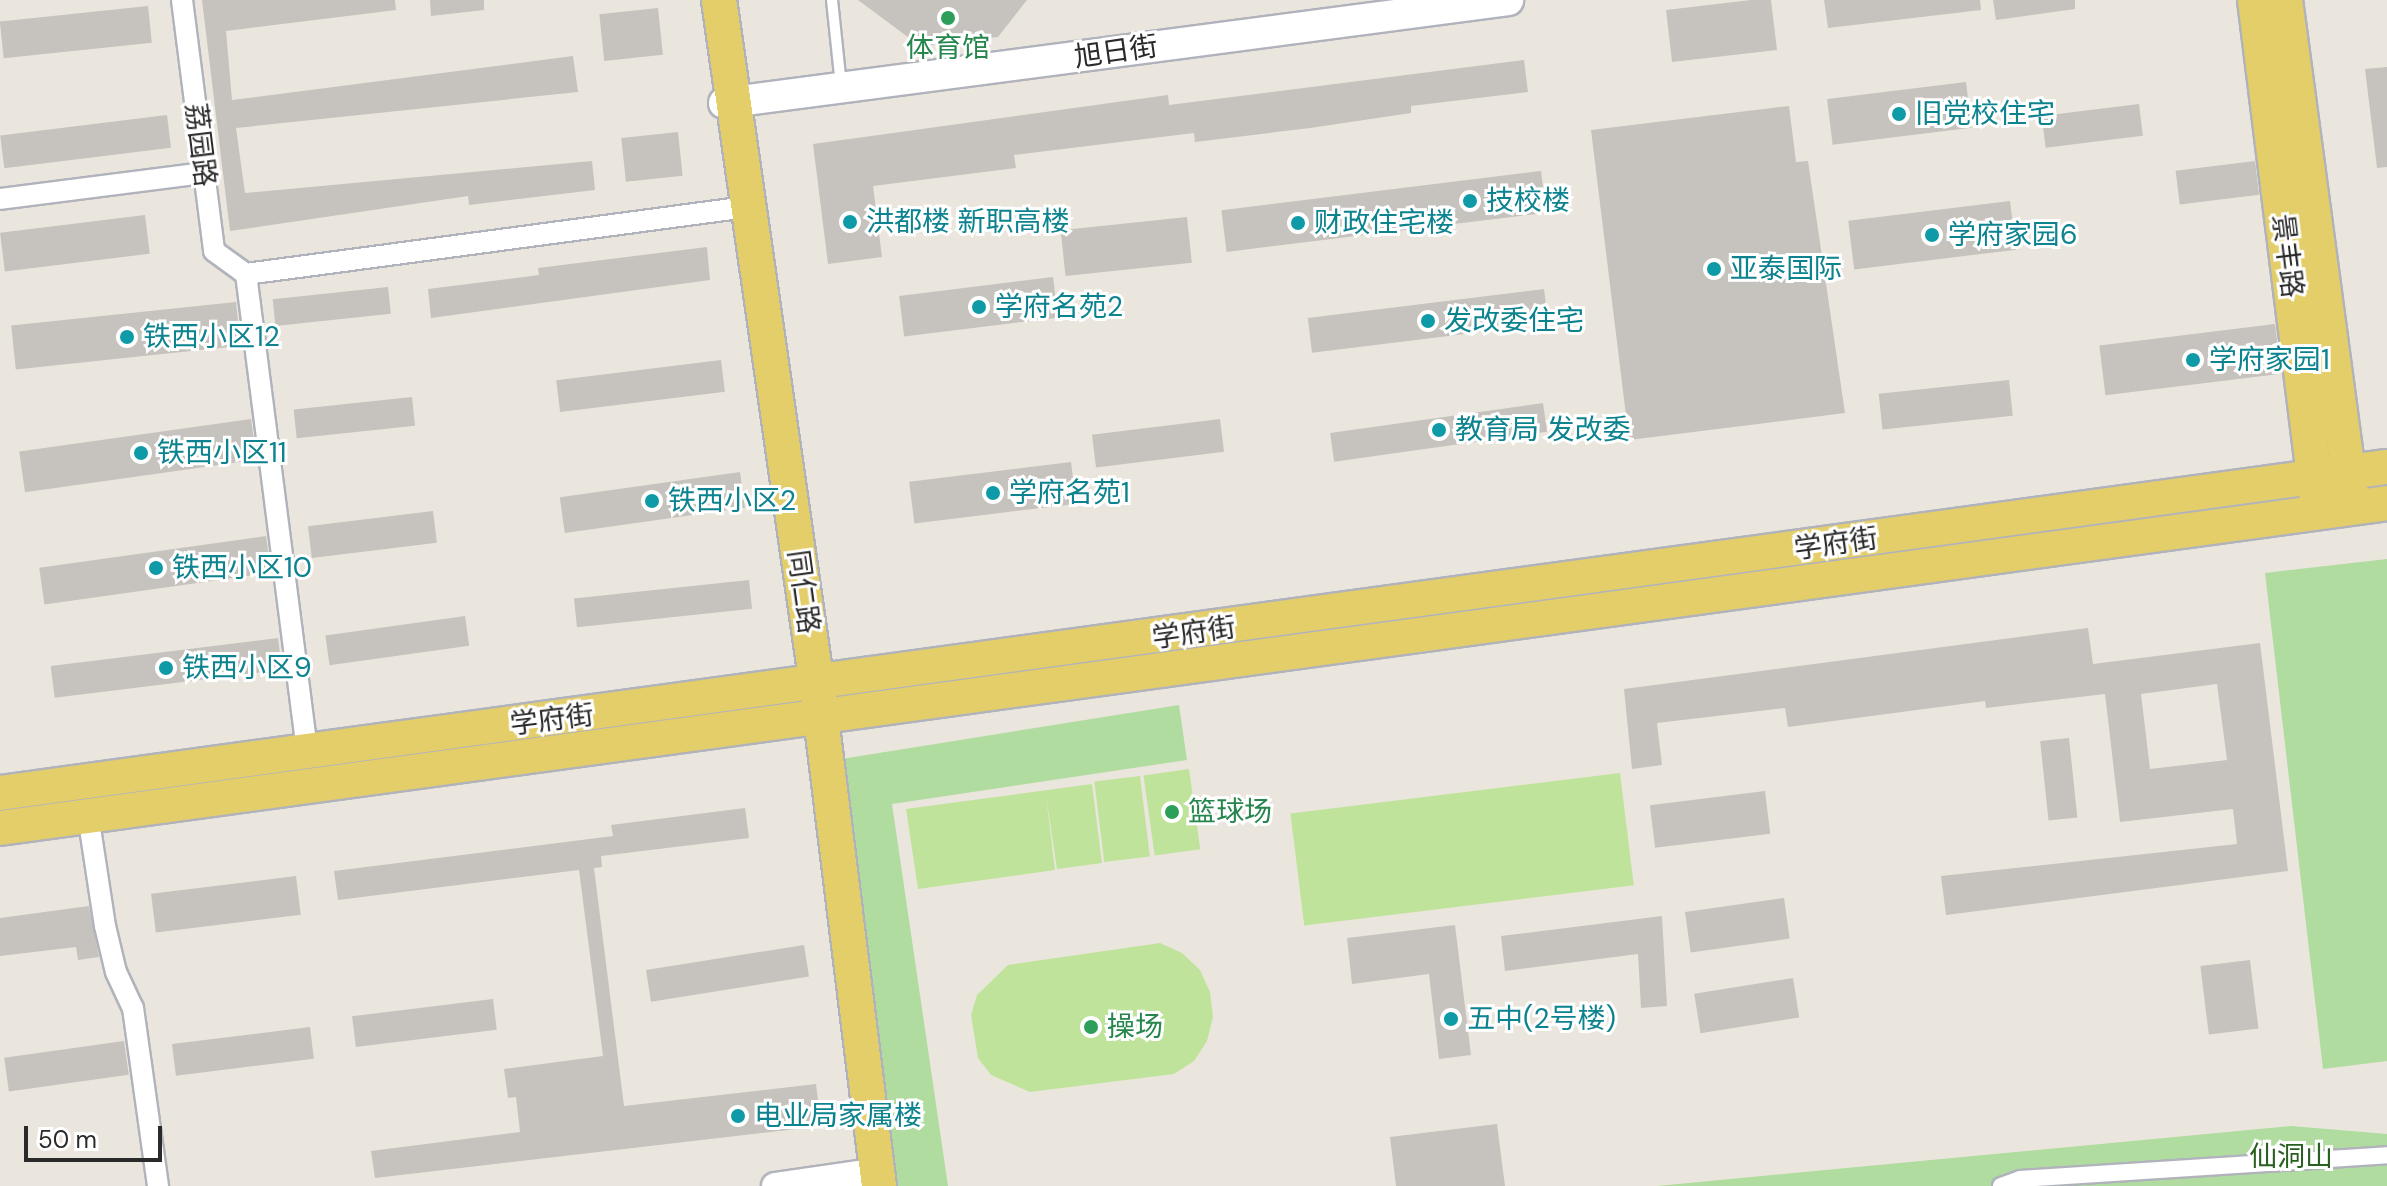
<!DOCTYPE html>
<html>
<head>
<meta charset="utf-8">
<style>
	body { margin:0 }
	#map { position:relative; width:2387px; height:1186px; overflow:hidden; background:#ebe6dd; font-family:"DM Sans","Noto Sans SC",sans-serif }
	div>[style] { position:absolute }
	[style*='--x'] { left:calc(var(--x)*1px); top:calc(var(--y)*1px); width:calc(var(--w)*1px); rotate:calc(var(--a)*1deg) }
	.green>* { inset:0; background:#b0dc9f }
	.pitch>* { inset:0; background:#c0e39b; transform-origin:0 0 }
	.building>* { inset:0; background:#c6c2bd; transform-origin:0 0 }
	.roads { filter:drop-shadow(2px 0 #b1b3bc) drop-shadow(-2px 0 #b1b3bc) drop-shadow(0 2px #b1b3bc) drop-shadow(0 -2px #b1b3bc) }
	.service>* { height:10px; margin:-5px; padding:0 5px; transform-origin:5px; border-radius:5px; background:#fff }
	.pedestrian>* { height:16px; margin:-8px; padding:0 8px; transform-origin:8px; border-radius:8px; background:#fff }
	.minor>* { height:20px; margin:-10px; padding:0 10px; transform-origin:10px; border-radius:10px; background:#fff }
	.tertiary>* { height:26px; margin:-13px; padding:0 13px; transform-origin:13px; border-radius:13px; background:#fff }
	.secondary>* { height:30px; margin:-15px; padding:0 15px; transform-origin:15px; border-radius:15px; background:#fff }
	.primary>* { height:34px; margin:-17px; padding:0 17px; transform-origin:17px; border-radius:17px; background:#e4ce69 }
	.dots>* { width:22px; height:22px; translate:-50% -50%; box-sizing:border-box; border:4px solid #fff; border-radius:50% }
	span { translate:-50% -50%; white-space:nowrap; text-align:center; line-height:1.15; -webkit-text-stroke:6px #fff; paint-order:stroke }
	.leisure-label { font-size:28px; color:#27864d }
	.left { translate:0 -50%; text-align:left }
	.street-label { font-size:28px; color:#2a2a2a }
	.culture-label { font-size:28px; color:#0d838f }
	.park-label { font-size:28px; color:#2a6021 }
	.scale { position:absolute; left:24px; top:1126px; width:138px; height:36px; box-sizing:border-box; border:4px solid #2a2a2a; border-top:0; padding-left:10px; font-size:24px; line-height:28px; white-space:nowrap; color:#2a2a2a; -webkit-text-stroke:6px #fff; paint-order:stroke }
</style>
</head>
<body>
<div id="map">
	<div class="green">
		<i style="clip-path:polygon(2387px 559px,2387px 1061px,2323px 1069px,2265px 573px)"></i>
		<i style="clip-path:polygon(1179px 705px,1187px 760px,892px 804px,948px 1186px,888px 1186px,835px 760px)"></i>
		<i style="clip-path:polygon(2291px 1126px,2387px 1134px,2387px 1186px,1657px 1186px)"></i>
	</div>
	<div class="pitch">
		<i style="left:1189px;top:769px;width:81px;height:46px;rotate:82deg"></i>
		<i style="left:1620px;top:773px;width:113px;height:332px;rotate:83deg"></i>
		<i style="left:1140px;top:776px;width:81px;height:46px;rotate:83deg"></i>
		<i style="clip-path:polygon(1092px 784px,1102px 863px,1057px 869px,1046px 796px,1055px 870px,918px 889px,906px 809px)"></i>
		<i style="clip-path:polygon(1160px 943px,1182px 953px,1200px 970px,1210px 992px,1213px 1017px,1207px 1041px,1194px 1061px,1174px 1074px,1030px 1092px,991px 1075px,978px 1058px,971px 1015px,977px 995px,1008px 965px)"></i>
	</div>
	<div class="building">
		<i style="clip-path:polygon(202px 0,395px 0,396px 10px,226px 31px,232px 100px,573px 56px,578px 92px,236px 128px,245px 193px,592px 161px,595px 190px,469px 205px,468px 196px,230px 231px)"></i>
		<i style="clip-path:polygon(430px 0,484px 0,484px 10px,431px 16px)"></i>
		<i style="clip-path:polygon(858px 0,1027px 0,998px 37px,920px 46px)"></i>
		<i style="clip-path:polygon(1751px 0,1771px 0,1777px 50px,1672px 62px,1666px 10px)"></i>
		<i style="clip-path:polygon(1824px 0,1980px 0,1981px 10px,1828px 28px)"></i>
		<i style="clip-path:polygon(1993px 0,2075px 0,2075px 9px,1996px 20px)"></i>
		<i style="left:148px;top:6px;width:37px;height:149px;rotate:84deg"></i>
		<i style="left:658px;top:8px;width:47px;height:59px;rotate:84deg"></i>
		<i style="clip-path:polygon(1524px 60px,1528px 92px,1411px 106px,1411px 113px,1310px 128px,1195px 142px,1194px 133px,1014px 155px,1016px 168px,873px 186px,882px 257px,828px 264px,813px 144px,1168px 95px,1169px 105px)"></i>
		<i style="clip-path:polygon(2387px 67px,2387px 167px,2377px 168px,2365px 69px)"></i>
		<i style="left:1966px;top:82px;width:46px;height:140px;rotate:83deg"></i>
		<i style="left:2139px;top:104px;width:32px;height:98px;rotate:83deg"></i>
		<i style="clip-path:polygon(1789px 106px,1796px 162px,1808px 161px,1845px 413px,1629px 440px,1591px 130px)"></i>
		<i style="left:167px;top:115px;width:33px;height:168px;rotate:83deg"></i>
		<i style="left:678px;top:132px;width:44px;height:57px;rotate:84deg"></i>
		<i style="left:2255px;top:161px;width:34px;height:80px;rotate:83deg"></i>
		<i style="left:1541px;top:171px;width:42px;height:322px;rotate:83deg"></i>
		<i style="left:2010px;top:201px;width:49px;height:163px;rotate:83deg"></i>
		<i style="left:145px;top:215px;width:39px;height:146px;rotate:83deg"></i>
		<i style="left:1187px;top:217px;width:46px;height:127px;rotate:84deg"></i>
		<i style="clip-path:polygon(707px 247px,710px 280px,431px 318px,428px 289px,539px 275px,538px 268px)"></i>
		<i style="left:1053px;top:277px;width:41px;height:155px;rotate:83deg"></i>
		<i style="left:388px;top:287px;width:27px;height:116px;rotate:84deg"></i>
		<i style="left:1544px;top:289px;width:35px;height:238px;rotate:83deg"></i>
		<i style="left:236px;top:302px;width:44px;height:226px;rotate:84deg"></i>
		<i style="left:2275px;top:324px;width:50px;height:177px;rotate:83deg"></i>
		<i style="left:721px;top:360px;width:32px;height:166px;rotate:83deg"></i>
		<i style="left:2009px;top:380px;width:36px;height:131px;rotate:84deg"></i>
		<i style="left:412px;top:397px;width:29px;height:119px;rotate:84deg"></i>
		<i style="left:1543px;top:403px;width:29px;height:215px;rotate:82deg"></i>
		<i style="left:251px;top:419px;width:41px;height:234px;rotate:82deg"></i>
		<i style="left:1220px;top:419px;width:33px;height:129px;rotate:83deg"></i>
		<i style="left:1071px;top:462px;width:42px;height:163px;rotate:83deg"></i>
		<i style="left:740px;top:472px;width:36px;height:182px;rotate:82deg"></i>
		<i style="left:433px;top:511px;width:32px;height:126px;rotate:83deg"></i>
		<i style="left:266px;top:536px;width:37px;height:229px;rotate:82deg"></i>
		<i style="left:749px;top:580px;width:29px;height:176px;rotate:84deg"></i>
		<i style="left:465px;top:616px;width:30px;height:141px;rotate:82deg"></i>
		<i style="clip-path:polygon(evenodd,2088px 628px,2093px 664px,2260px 643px,2288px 871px,1946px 915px,1941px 876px,2237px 844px,2233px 809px,2120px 822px,2105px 694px,1986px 708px,1985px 701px,1788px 727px,1785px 708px,1657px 723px,1662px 765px,1632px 769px,1624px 689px,2088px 628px,2217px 684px,2227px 760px,2150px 769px,2141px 694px,2217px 684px)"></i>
		<i style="left:278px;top:638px;width:32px;height:229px;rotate:83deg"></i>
		<i style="left:2069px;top:738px;width:80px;height:29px;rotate:84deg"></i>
		<i style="left:1765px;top:791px;width:43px;height:116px;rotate:83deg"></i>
		<i style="clip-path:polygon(745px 808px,749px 838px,601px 856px,602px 867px,594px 868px,624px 1106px,816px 1084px,821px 1126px,375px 1178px,371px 1151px,520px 1132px,516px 1097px,508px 1098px,504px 1069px,603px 1056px,579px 870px,338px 900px,334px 871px,613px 836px,611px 825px)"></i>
		<i style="left:296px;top:876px;width:39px;height:146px;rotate:83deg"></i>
		<i style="left:1784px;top:898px;width:41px;height:100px;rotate:82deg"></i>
		<i style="clip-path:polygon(89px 906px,99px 957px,78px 960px,76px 947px,0 956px,0 918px)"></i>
		<i style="clip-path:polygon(1662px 916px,1667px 1006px,1641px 1008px,1638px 954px,1505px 971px,1501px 936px)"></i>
		<i style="clip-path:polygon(1455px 925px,1471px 1055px,1439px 1059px,1429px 974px,1352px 984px,1347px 938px)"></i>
		<i style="left:804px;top:945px;width:32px;height:160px;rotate:81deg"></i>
		<i style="left:2250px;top:960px;width:69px;height:50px;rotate:83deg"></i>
		<i style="left:1793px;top:978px;width:40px;height:100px;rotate:81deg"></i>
		<i style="left:493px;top:999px;width:31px;height:142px;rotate:83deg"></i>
		<i style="left:310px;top:1027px;width:32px;height:139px;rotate:83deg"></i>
		<i style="left:124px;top:1041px;width:34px;height:121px;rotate:82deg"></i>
		<i style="clip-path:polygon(1497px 1124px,1505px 1186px,1396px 1186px,1390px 1137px)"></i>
	</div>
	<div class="roads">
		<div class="service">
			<i style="--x:832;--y:0;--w:85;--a:84"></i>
		</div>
		<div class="pedestrian">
			<i style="--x:2001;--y:1186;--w:20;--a:-20"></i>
			<i style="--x:2020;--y:1179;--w:368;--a:-3.7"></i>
		</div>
		<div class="minor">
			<i style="--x:182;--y:0;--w:253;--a:82.7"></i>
			<i style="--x:214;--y:251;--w:39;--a:36"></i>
			<i style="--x:0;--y:199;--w:206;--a:-7.3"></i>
			<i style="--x:246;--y:274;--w:505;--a:-7.62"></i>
			<i style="--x:246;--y:274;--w:481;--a:82.7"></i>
			<i style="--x:88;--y:815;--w:112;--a:81.3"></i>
			<i style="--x:105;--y:926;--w:47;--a:76.6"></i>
			<i style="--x:116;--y:972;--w:40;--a:65"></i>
			<i style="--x:133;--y:1008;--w:180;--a:82"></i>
		</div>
		<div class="tertiary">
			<i style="--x:775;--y:1186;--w:91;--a:-8.2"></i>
		</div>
		<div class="secondary">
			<i style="--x:724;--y:103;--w:791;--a:-7.48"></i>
		</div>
		<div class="primary">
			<i style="--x:719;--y:0;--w:692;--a:81.86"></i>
			<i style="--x:817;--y:685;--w:505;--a:82.95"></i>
			<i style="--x:2255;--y:0;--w:504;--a:82.93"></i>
			<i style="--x:2285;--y:0;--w:499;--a:82.4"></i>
			<i style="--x:0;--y:793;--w:2409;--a:-7.78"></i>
			<i style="--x:0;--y:828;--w:2409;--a:-7.75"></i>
		</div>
	</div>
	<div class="dots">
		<i style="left:948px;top:18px;background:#2e9e5b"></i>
		<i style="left:1899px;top:114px;background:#0f9aa8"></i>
		<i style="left:1470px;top:201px;background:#0f9aa8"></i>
		<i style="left:850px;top:222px;background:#0f9aa8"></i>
		<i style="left:1298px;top:223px;background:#0f9aa8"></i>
		<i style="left:1932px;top:235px;background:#0f9aa8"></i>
		<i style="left:1714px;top:269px;background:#0f9aa8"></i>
		<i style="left:979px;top:307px;background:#0f9aa8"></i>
		<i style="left:1428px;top:321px;background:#0f9aa8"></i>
		<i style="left:127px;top:337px;background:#0f9aa8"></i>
		<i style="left:2193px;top:360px;background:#0f9aa8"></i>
		<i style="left:1439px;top:430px;background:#0f9aa8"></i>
		<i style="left:141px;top:453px;background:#0f9aa8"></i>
		<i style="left:993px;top:493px;background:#0f9aa8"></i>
		<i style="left:652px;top:501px;background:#0f9aa8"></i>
		<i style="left:156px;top:568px;background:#0f9aa8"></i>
		<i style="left:166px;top:668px;background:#0f9aa8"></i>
		<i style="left:1172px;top:812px;background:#2e9e5b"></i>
		<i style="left:1451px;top:1019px;background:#0f9aa8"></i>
		<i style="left:1091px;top:1027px;background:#2e9e5b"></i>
		<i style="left:738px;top:1116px;background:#0f9aa8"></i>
	</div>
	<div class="leisure-label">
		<span style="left:948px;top:48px">体育馆</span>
		<span class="left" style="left:1188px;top:812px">篮球场</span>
		<span class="left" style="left:1107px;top:1027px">操场</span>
	</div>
	<div class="street-label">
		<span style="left:1116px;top:52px;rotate:-8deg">旭日街</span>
		<span style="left:200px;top:145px;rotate:83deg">荔园路</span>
		<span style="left:2287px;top:256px;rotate:83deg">景丰路</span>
		<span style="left:1836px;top:544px;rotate:-8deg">学府街</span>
		<span style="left:803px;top:592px;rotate:82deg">同仁路</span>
		<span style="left:1194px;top:633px;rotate:-8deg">学府街</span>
		<span style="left:552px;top:720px;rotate:-7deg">学府街</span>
	</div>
	<div class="culture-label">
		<span class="left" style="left:1915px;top:114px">旧党校住宅</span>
		<span class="left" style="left:1486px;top:201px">技校楼</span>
		<span class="left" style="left:866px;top:222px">洪都楼 新职高楼</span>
		<span class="left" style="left:1314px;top:223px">财政住宅楼</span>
		<span class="left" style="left:1948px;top:235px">学府家园6</span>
		<span class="left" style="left:1730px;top:269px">亚泰国际</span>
		<span class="left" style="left:995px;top:307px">学府名苑2</span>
		<span class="left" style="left:1444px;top:321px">发改委住宅</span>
		<span class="left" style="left:143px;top:337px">铁西小区12</span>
		<span class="left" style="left:2209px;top:360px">学府家园1</span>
		<span class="left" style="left:1455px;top:430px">教育局 发改委</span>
		<span class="left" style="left:157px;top:453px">铁西小区11</span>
		<span class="left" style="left:1009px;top:493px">学府名苑1</span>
		<span class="left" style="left:668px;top:501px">铁西小区2</span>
		<span class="left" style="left:172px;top:568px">铁西小区10</span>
		<span class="left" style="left:182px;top:668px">铁西小区9</span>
		<span class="left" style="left:1467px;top:1019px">五中(2号楼)</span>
		<span class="left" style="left:754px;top:1116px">电业局家属楼</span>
	</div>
	<div class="park-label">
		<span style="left:2291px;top:1157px">仙洞山</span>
	</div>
	<div class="scale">50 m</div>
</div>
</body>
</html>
